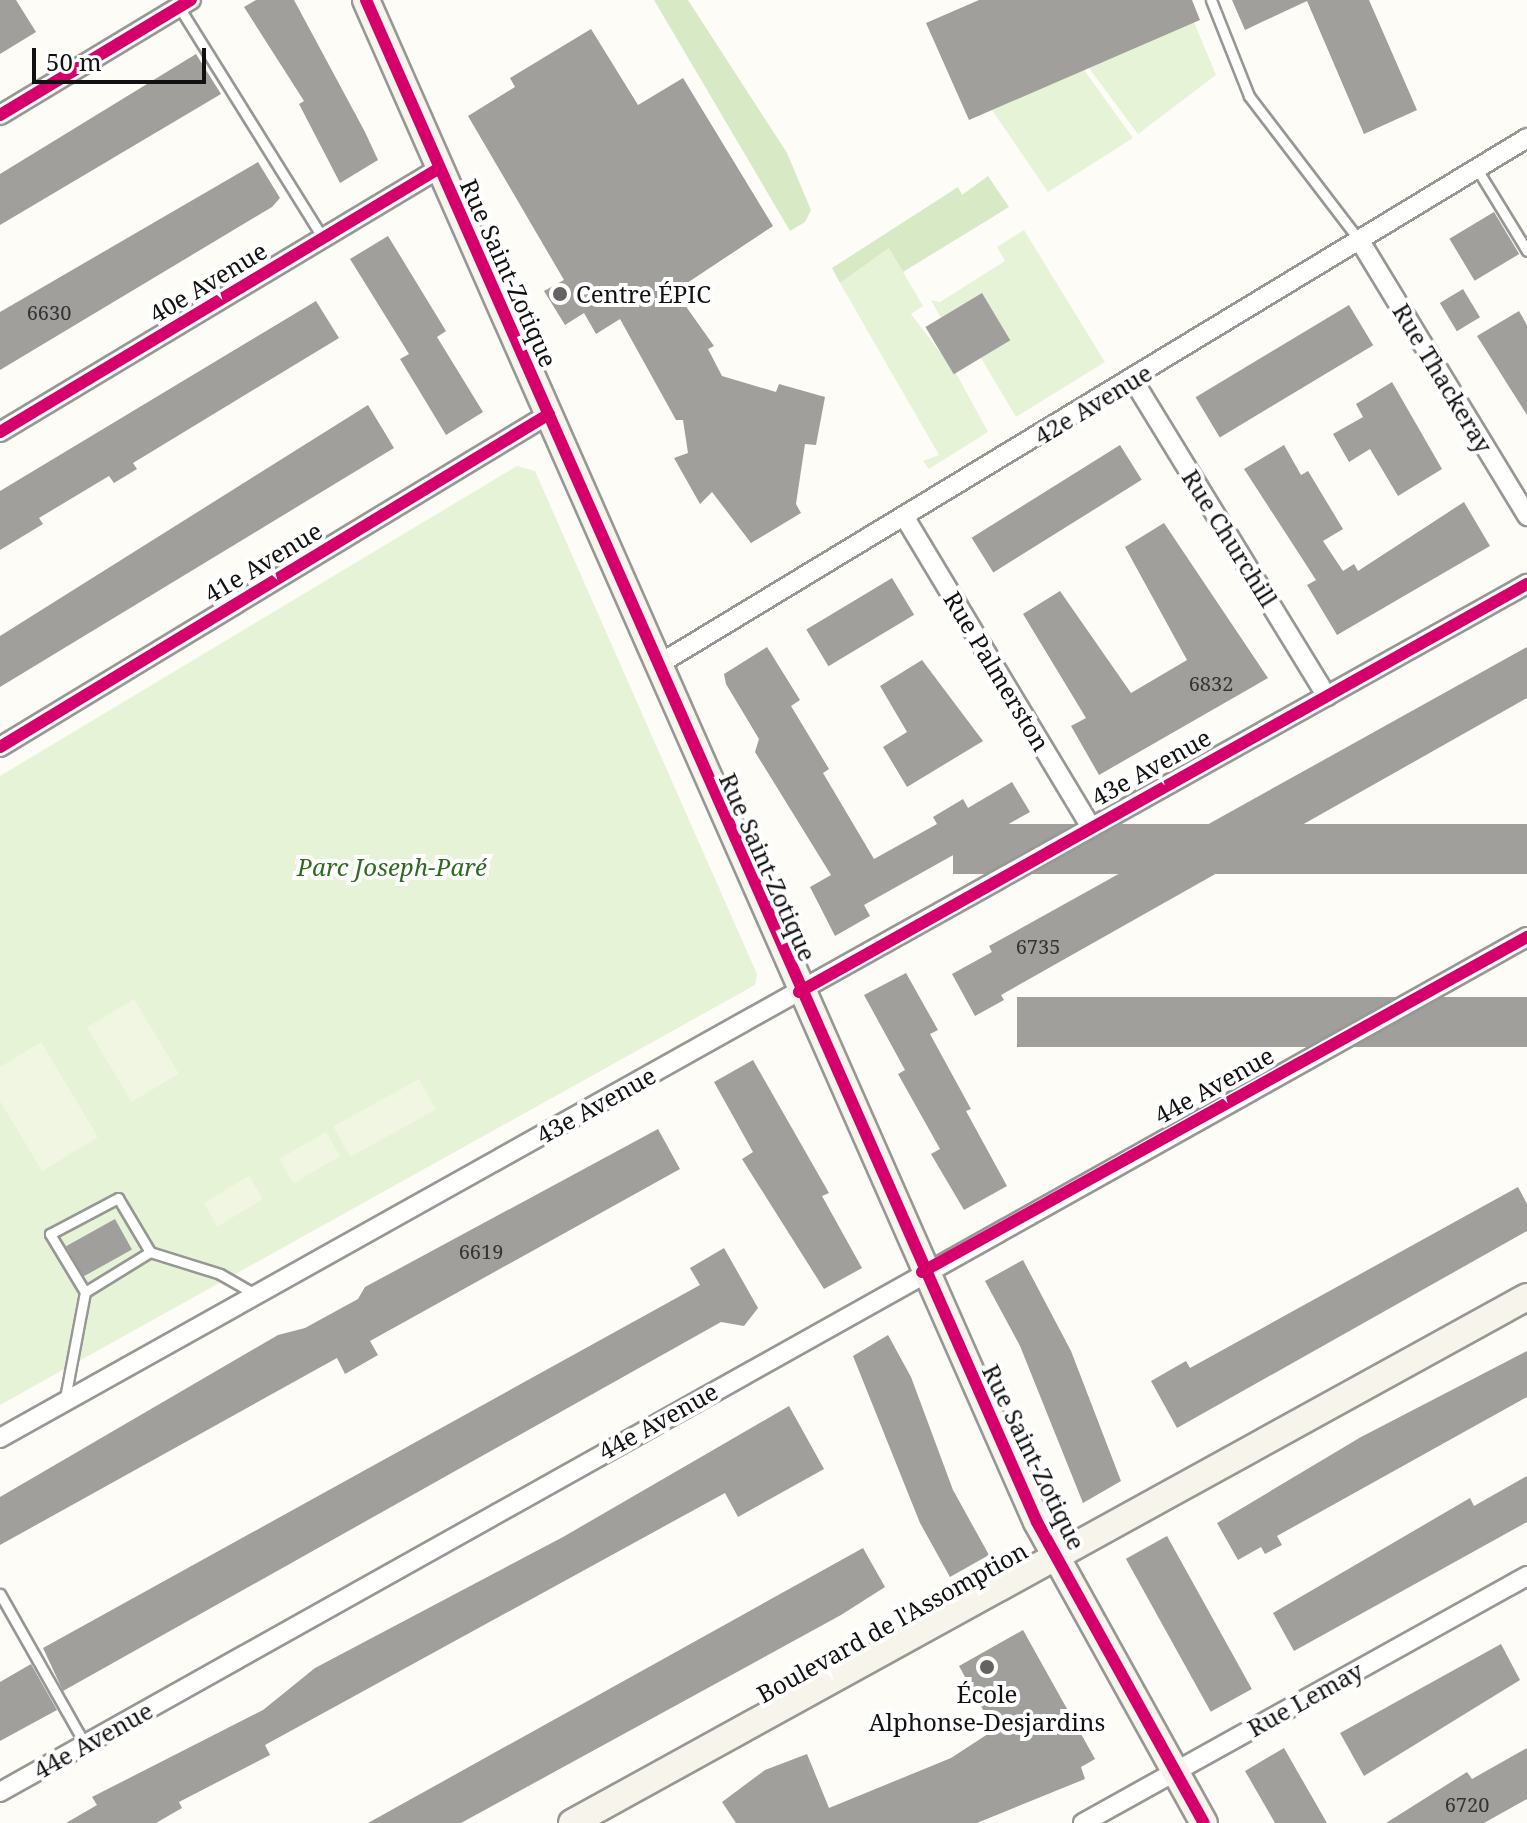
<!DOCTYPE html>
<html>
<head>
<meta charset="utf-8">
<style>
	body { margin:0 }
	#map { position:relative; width:1527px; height:1823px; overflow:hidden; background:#fdfcf7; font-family:"Noto Serif",serif }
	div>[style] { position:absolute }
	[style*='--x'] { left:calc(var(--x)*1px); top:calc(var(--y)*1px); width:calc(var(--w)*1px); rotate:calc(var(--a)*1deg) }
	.green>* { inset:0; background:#e7f3d7 }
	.forest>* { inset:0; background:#d8eac5 }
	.pitch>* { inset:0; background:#f0f6e1; transform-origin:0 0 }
	.building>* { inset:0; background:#a19f9c; transform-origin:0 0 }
	.roads { filter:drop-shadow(2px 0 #979795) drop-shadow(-2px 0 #979795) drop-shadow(0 2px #979795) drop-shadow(0 -2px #979795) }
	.lane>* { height:9px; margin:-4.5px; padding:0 4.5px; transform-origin:4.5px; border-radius:4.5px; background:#fffffe }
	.street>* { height:18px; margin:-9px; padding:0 9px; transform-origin:9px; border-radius:9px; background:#fffffe }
	.secondary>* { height:26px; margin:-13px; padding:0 13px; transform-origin:13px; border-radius:13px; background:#f6f4eb }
	.cycleway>* { height:12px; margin:-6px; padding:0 6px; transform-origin:6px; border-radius:6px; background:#d6006c }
	.dots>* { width:22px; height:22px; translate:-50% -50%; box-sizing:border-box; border:4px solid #fff; border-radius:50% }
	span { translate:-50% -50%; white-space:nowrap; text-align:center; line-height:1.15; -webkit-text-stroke:8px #fff; paint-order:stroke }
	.number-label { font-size:20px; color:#353434 }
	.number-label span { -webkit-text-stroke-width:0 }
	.street-label { font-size:24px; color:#111 }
	.poi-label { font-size:24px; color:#111 }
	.left { translate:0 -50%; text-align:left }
	.park-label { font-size:24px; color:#2f6b1f; font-style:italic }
	.scale { position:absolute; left:32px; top:48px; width:174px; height:36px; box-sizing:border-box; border:4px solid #111; border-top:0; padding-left:10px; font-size:24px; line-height:28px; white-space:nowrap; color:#111; -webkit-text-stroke:6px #fff; paint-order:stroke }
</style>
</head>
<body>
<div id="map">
	<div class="green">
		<i style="clip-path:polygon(1194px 22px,1216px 75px,1138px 134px,1089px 68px)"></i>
		<i style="clip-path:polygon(1084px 70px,1133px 138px,1048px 192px,992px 110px)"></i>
		<i style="clip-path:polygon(1024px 230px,1105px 362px,1016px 417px,981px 358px,1010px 339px,982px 294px,941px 318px,931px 300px,940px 302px,1005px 261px,997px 247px)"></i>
		<i style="clip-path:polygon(889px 248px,923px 306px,911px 314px,956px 373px,988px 432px,929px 469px,923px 461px,939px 455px,840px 283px)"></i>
		<i style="clip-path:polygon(517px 466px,535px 471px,757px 974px,755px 985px,0 1405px,0 776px)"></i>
	</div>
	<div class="forest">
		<i style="clip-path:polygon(654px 0,688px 0,787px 153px,811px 210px,805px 222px,790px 231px)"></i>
		<i style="clip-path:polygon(988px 176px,1009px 207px,903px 272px,889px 248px,840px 283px,832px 268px,958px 187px,962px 195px)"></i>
	</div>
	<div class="pitch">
		<i style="left:134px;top:999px;width:87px;height:55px;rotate:59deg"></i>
		<i style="clip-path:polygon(41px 1042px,98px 1137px,42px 1171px,0 1101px,0 1067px)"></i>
		<i style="left:419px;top:1079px;width:35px;height:98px;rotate:61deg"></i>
		<i style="left:326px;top:1132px;width:28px;height:54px;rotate:60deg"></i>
		<i style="left:249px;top:1176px;width:27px;height:53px;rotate:59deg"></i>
	</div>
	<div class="building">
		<i style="clip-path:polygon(0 0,16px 0,36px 32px,0 54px)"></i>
		<i style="clip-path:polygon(256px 0,294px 0,365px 132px,378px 160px,340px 183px,299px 104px,304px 101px,244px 7px)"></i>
		<i style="clip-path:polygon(979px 0,1192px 0,1200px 20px,969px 120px,926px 23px)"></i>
		<i style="clip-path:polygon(1232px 0,1369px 0,1417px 110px,1364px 134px,1307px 1px,1245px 30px)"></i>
		<i style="clip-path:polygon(591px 29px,638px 105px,683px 78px,773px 226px,675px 291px,714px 346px,708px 349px,722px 376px,776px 392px,779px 384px,825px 397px,816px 445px,805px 444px,796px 504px,801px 513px,751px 543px,712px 492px,700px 504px,674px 458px,688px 453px,683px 420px,676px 420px,620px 319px,596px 334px,584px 313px,565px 325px,544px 291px,564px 280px,468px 116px,515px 87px,510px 78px)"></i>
		<i style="clip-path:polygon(196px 54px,221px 94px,0 225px,0 174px)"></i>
		<i style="clip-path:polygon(258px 162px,280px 198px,272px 207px,0 370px,0 312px)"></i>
		<i style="left:1494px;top:212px;width:49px;height:52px;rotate:59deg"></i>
		<i style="clip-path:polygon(388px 236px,446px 331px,437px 337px,483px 412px,446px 435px,400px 359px,409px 354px,350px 259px)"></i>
		<i style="left:1463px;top:289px;width:33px;height:27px;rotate:59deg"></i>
		<i style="left:982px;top:293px;width:55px;height:66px;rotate:59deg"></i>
		<i style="clip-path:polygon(316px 301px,339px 338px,133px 463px,137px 469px,114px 483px,109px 476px,39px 518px,43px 524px,0 550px,0 491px)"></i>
		<i style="left:1349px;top:305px;width:47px;height:179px;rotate:59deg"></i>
		<i style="clip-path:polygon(1519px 311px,1527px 325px,1527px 415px,1477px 336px)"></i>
		<i style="clip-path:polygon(1392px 382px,1442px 469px,1398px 496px,1370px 449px,1349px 462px,1333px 434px,1363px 417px,1356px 404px)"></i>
		<i style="clip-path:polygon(368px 405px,394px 448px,0 687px,0 636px)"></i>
		<i style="left:1120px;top:445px;width:41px;height:175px;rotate:58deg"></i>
		<i style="clip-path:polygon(1284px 445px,1301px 475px,1308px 471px,1343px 529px,1323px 541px,1343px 571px,1354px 564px,1358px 571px,1464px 502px,1490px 546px,1337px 635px,1307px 585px,1316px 580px,1244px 469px)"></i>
		<i style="clip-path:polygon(1164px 523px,1268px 678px,1099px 775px,1071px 726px,1086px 718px,1023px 614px,1060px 591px,1131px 693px,1187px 660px,1125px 547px)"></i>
		<i style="left:892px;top:578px;width:43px;height:100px;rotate:59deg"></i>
		<i style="clip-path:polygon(767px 647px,800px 700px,791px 706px,829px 769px,823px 773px,874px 859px,937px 824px,933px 817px,963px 799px,968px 808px,1012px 782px,1030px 812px,864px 905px,870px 916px,835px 936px,810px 887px,831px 875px,755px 752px,759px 739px,726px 684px,724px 674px)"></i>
		<i style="clip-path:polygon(1527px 647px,1527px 698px,1001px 995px,1004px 1000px,975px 1016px,952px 974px,992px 952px,989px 946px)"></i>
		<i style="clip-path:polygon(922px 660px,983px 741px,907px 787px,883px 747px,907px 732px,880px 686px)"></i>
		<i style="left:1527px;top:824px;width:50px;height:574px;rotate:90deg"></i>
		<i style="clip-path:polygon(906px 973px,938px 1030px,930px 1034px,971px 1109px,966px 1111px,1007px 1186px,964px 1210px,931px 1154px,940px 1149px,898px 1074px,905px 1070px,864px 995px)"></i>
		<i style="left:1527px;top:997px;width:50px;height:510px;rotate:90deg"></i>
		<i style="clip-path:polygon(753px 1060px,829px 1193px,822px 1196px,862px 1268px,824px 1289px,742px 1159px,753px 1152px,714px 1082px)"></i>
		<i style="clip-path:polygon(658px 1129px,680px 1169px,370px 1341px,378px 1355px,345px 1374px,337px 1358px,0 1545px,0 1497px,278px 1335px,305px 1328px,358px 1299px,365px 1287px)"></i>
		<i style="clip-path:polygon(1518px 1187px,1527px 1204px,1527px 1231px,1177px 1428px,1151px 1381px,1186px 1361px,1190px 1368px)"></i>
		<i style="left:115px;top:1219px;width:35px;height:56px;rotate:61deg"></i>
		<i style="clip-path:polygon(724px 1248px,758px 1308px,744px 1326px,721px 1322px,63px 1691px,43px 1648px,700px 1285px,690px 1268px)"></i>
		<i style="clip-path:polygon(1023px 1260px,1071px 1351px,1121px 1481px,1083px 1503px,1020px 1346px,985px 1281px)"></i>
		<i style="clip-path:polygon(888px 1335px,911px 1377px,953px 1490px,989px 1555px,950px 1577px,920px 1523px,853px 1356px)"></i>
		<i style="clip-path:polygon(1527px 1351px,1527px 1397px,1277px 1536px,1282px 1545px,1265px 1554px,1261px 1547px,1238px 1560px,1217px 1523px,1361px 1437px)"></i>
		<i style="clip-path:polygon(789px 1406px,824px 1469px,738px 1517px,725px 1493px,265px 1745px,270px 1755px,179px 1802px,182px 1808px,156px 1823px,66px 1823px,97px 1805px,92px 1797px,263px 1710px,315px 1668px,563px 1537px)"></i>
		<i style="clip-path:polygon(1527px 1476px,1527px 1522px,1294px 1651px,1273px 1613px,1470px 1498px,1474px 1506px)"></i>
		<i style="left:1167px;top:1536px;width:175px;height:47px;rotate:61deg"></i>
		<i style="clip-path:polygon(863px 1548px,885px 1587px,841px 1615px,461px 1823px,368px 1823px)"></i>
		<i style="clip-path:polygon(1023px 1630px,1095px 1759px,1081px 1767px,1085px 1779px,977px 1823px,736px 1823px,722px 1802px,765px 1770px,807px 1754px,829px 1808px,951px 1758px,994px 1730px,959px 1666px)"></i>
		<i style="clip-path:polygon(1501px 1644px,1520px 1680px,1364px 1776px,1340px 1733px)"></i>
		<i style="clip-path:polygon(31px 1664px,57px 1710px,0 1741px,0 1682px)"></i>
		<i style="clip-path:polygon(1284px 1748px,1300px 1776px,1327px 1823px,1275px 1823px,1245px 1771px)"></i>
		<i style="clip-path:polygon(1527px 1748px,1527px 1799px,1484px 1823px,1386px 1823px,1467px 1772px,1472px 1779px)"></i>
	</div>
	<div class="roads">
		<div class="lane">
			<i style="--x:1211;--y:0;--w:103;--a:68.4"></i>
			<i style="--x:1249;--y:96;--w:183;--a:52.6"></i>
			<i style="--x:179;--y:7;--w:272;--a:58.1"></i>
			<i style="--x:1477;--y:169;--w:96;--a:58.6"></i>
			<i style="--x:150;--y:1252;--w:76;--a:148.4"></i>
			<i style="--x:85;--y:1292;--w:68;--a:-121.1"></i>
			<i style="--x:50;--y:1234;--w:77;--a:-27.9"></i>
			<i style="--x:118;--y:1198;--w:63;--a:59.3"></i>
			<i style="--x:150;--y:1252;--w:73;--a:17.4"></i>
			<i style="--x:220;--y:1274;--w:40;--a:29.7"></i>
			<i style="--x:65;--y:1398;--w:108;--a:-79.3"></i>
			<i style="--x:0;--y:1594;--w:172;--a:60.5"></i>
		</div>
		<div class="street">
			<i style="--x:0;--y:115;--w:223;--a:-31.1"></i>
			<i style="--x:1360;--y:241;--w:322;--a:58.7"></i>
			<i style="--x:1133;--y:380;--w:371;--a:58.5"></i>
			<i style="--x:0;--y:432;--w:511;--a:-30.98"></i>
			<i style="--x:904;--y:516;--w:362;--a:59"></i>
			<i style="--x:656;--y:666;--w:1019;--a:-31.22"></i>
			<i style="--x:0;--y:747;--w:642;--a:-31.24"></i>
			<i style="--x:0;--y:1438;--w:1750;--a:-29.22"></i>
			<i style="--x:0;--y:1792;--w:1750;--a:-29.25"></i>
			<i style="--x:1083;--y:1823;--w:508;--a:-29.09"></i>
		</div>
		<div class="secondary">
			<i style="--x:366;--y:0;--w:1663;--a:66.21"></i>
			<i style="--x:1037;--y:1522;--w:344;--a:61"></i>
			<i style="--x:572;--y:1823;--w:1090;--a:-28.85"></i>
		</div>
	</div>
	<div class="cycleway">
		<i style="--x:366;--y:0;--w:1663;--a:66.21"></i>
		<i style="--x:1037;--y:1522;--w:344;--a:61"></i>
		<i style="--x:0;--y:115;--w:223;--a:-31.1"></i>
		<i style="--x:0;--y:432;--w:511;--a:-30.98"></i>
		<i style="--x:0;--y:747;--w:642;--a:-31.24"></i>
		<i style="--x:799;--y:992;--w:835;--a:-29.27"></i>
		<i style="--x:922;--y:1272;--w:692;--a:-28.97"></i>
	</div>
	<div class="dots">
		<i style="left:560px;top:294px;background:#646362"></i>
		<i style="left:987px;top:1667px;background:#646362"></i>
	</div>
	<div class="number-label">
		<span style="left:49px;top:312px">6630</span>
		<span style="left:1211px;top:683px">6832</span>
		<span style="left:1038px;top:946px">6735</span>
		<span style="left:481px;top:1251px">6619</span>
		<span style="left:1467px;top:1804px">6720</span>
	</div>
	<div class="street-label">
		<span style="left:509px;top:273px;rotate:66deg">Rue Saint-Zotique</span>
		<span style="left:208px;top:282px;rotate:-31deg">40e Avenue</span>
		<span style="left:1443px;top:378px;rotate:59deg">Rue Thackeray</span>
		<span style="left:1093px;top:404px;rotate:-31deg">42e Avenue</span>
		<span style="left:1230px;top:538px;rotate:58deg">Rue Churchill</span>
		<span style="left:263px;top:562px;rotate:-31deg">41e Avenue</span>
		<span style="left:997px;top:671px;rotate:59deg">Rue Palmerston</span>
		<span style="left:1151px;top:767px;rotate:-29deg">43e Avenue</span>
		<span style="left:768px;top:867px;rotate:66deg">Rue Saint-Zotique</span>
		<span style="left:1214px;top:1085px;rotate:-29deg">44e Avenue</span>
		<span style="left:596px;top:1105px;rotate:-29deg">43e Avenue</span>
		<span style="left:658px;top:1421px;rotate:-29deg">44e Avenue</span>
		<span style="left:1034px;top:1457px;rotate:64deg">Rue Saint-Zotique</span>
		<span style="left:892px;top:1622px;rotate:-29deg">Boulevard de l'Assomption</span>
		<span style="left:1305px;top:1699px;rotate:-29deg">Rue Lemay</span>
		<span style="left:93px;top:1740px;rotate:-29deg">44e Avenue</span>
	</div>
	<div class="poi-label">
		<span class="left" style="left:576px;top:294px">Centre ÉPIC</span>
		<span style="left:987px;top:1708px">École<br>Alphonse-Desjardins</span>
	</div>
	<div class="park-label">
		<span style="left:392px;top:867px">Parc Joseph-Paré</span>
	</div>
	<div class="scale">50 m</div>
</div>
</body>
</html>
